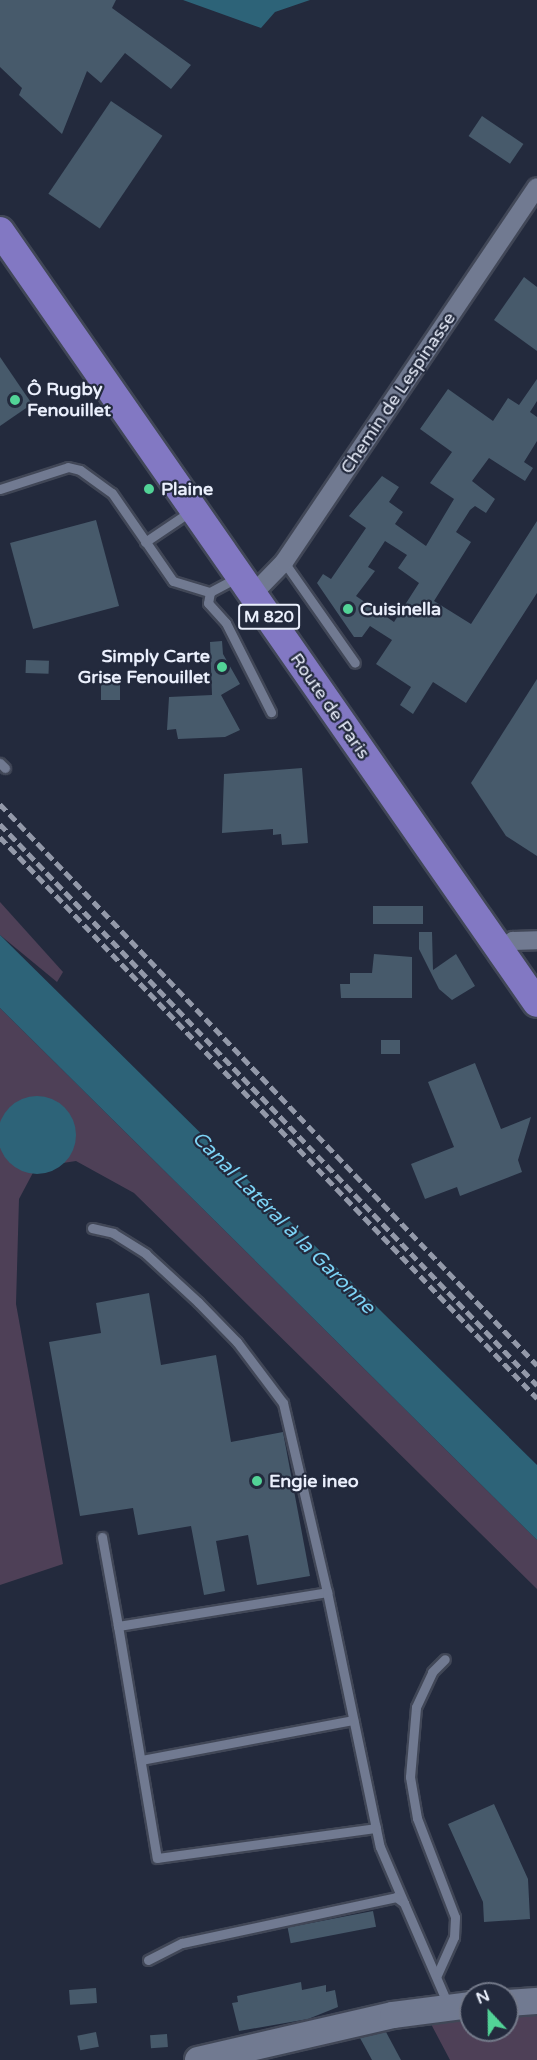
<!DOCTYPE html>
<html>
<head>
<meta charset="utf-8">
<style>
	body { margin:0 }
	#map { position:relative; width:537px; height:2060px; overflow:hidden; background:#232a3d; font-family:"Varela Round",sans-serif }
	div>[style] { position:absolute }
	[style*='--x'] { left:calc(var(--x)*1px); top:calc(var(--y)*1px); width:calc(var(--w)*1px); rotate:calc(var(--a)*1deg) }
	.green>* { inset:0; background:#4e4057 }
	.water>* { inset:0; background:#2d6378 }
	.round { border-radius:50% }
	.building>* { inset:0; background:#475a6b; transform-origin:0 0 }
	.roads { filter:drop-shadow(2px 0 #414757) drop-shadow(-2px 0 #414757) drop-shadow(0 2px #414757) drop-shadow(0 -2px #414757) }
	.lane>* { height:9px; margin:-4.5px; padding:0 4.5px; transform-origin:4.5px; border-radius:4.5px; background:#717a91 }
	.street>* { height:18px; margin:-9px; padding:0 9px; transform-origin:9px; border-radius:9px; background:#717a91 }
	.secondary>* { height:26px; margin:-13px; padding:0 13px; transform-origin:13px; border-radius:13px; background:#717a91 }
	.primary>* { height:28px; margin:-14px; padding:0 14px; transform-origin:14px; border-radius:14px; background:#8278c3 }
	.rail>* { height:4.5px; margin-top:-2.25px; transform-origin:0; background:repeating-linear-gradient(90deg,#9399a9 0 9px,transparent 0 13.5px) }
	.dots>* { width:16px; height:16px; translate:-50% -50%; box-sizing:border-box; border:3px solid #232a3d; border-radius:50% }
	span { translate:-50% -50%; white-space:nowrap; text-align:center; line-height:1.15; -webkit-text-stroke:4.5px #232a3d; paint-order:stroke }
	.shield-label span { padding:2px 4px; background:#232a3d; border:2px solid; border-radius:4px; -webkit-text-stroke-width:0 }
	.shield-label { font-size:16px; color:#eaeffc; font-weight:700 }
	.poi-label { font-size:18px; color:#eaeffc; font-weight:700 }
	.left { translate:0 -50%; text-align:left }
	.right { translate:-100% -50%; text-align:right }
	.street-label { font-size:18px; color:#eaeffc }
	.water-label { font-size:20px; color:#7cd2f4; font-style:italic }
	.north { position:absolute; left:459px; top:1982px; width:60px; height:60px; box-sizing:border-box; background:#232a3d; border:2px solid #737989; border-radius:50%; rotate:338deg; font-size:16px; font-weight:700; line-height:24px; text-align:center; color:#eaeffc }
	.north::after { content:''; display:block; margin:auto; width:21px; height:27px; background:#52d397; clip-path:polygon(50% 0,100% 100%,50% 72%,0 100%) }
</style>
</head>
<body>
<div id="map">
	<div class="green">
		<i style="clip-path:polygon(0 902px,63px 972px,57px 982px,0 935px)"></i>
		<i style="clip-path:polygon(0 1008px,537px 1540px,537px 1589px,134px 1193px,76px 1161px,36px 1167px,19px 1199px,16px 1304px,63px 1564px,0 1585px)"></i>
		<i style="clip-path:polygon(537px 2012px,537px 2060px,450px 2060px,431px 2024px,471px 2019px,471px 2030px,507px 2030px,507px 2015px)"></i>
	</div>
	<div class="water">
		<i style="clip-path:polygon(183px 0,310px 0,275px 12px,261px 28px)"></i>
		<i style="clip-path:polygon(0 935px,537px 1465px,537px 1540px,0 1008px)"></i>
		<i class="round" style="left:-2px;top:1096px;width:78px;height:78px"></i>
	</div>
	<div class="building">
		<i style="clip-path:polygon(0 0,116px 0,112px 8px,191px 65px,171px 89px,125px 53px,101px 83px,87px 71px,62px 134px,19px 95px,22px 88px,0 67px)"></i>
		<i style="left:111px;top:101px;width:62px;height:112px;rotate:34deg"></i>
		<i style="left:482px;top:116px;width:50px;height:24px;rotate:34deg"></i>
		<i style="clip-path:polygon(524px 277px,537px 287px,537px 351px,494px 320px)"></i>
		<i style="clip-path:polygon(0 357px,32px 404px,0 426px)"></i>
		<i style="clip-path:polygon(evenodd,537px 379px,537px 401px,530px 412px,537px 417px,537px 441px,524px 462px,533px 468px,525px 481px,489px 458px,472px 481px,495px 499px,486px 513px,475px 506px,470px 510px,456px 532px,471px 542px,434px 601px,471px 624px,537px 521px,537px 593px,466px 703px,433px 682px,413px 714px,400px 705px,411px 687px,376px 664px,392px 640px,370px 626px,362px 637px,354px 637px,317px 583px,323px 574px,331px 579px,366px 528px,349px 516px,382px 476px,399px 487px,389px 502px,403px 512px,395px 524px,426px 546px,454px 499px,430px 483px,452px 452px,420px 429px,448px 389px,493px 421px,508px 398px,519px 405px,537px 379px,385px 541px,407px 555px,398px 568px,419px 583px,394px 622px,356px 596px,375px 571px,368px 567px,385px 541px)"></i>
		<i style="left:96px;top:520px;width:89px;height:89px;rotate:75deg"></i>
		<i style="clip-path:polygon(222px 641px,223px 654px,240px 684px,221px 695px,240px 730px,225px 737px,178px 739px,176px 729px,167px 730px,169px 697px,212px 695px,210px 642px)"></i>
		<i style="left:26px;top:660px;width:23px;height:13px;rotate:2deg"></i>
		<i style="left:101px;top:676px;width:19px;height:24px"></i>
		<i style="clip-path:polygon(537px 679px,537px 856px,506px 836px,471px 783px)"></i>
		<i style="clip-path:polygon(302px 768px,308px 843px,282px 845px,281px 834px,273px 835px,273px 829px,222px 833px,224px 774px)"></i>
		<i style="left:423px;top:906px;width:18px;height:50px;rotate:90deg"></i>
		<i style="clip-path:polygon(419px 932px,432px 932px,433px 970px,456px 954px,475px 986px,452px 1000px,439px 989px,419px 949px)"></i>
		<i style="clip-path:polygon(374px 954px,412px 957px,412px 998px,341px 998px,340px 984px,350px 984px,350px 973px,372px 973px)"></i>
		<i style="left:400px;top:1040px;width:14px;height:19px;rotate:90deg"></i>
		<i style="clip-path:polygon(475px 1063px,501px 1129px,531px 1117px,518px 1160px,522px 1172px,460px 1196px,457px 1187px,425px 1199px,411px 1164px,454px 1147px,428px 1082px)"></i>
		<i style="clip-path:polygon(149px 1293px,161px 1365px,216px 1355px,231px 1442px,283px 1432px,310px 1576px,257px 1585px,248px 1535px,216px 1541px,225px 1591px,204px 1595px,191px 1526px,138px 1535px,133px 1508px,80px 1516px,49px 1342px,101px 1333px,96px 1303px)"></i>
		<i style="clip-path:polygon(494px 1804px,528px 1879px,530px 1919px,484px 1922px,483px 1902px,448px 1824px)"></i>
		<i style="left:373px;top:1911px;width:16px;height:87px;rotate:79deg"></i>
		<i style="clip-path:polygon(301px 1982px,302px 1990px,326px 1985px,326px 1992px,335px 1990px,338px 2007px,308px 2019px,239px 2031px,232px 2003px,238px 2002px,237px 1996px)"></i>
		<i style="left:96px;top:1988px;width:15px;height:27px;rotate:86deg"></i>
		<i style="left:96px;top:2032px;width:15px;height:19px;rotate:79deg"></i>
		<i style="clip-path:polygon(386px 2032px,401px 2060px,372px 2060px,360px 2038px)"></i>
		<i style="left:167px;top:2034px;width:13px;height:17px;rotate:86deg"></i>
	</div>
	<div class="roads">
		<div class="lane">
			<i style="--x:0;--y:489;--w:71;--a:-17.9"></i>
			<i style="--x:68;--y:467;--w:12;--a:14"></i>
			<i style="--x:80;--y:470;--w:39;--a:36"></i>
			<i style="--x:112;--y:493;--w:107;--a:55.3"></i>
			<i style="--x:173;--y:581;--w:39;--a:17"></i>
			<i style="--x:210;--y:592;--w:32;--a:-28"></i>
			<i style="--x:145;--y:542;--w:55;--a:-34"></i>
			<i style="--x:284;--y:562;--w:123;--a:54.9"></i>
			<i style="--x:210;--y:592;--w:11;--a:100"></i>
			<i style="--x:208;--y:603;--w:27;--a:48"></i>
			<i style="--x:226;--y:623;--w:100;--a:63.2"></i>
			<i style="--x:0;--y:763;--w:7;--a:45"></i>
			<i style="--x:92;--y:1228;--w:22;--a:13"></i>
			<i style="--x:113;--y:1233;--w:39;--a:32"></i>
			<i style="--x:146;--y:1254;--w:71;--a:42.7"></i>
			<i style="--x:198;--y:1302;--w:56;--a:45.7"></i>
			<i style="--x:237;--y:1342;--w:76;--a:53"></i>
			<i style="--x:283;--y:1403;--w:194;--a:76.9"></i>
			<i style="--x:102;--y:1537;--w:90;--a:79.8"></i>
			<i style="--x:118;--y:1626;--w:212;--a:-9.2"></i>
			<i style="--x:327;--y:1592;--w:260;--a:78.3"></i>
			<i style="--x:380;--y:1847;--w:61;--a:66.8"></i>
			<i style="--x:118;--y:1626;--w:235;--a:80.5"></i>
			<i style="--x:157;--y:1858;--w:221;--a:-7.8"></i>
			<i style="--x:141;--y:1760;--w:216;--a:-10.7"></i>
			<i style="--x:148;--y:1960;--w:38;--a:-27"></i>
			<i style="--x:182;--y:1943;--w:219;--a:-12.1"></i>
			<i style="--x:396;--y:1897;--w:10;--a:37"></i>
			<i style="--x:404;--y:1903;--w:113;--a:66.6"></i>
			<i style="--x:437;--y:1975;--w:42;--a:-65.9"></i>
			<i style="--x:454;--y:1937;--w:20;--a:-87"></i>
			<i style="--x:455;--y:1917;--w:106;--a:-111"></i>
			<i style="--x:417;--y:1818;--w:42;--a:-99.7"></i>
			<i style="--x:410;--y:1777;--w:70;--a:-85.1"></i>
			<i style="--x:416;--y:1707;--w:38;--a:-65"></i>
			<i style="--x:432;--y:1672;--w:18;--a:-45"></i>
		</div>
		<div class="street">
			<i style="--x:253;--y:594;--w:45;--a:-45.9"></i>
			<i style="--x:284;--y:562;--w:452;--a:-56"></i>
			<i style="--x:500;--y:950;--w:16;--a:-35"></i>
			<i style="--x:513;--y:941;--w:24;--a:-2"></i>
		</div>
		<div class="secondary">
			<i style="--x:507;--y:2003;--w:30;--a:-4"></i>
			<i style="--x:198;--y:2060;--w:200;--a:-13"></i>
			<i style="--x:393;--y:2015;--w:79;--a:-7.3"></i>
		</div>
		<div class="primary">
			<i style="--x:0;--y:231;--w:940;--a:55.18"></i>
		</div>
	</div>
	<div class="rail">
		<i style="--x:0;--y:804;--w:777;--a:46.25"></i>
		<i style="--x:0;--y:824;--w:777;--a:46.25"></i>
		<i style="--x:0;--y:837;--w:777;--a:46.25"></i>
	</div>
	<div class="dots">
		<i style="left:15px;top:400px;background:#52d397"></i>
		<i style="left:149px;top:489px;background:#52d397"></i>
		<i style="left:348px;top:609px;background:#52d397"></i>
		<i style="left:222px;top:667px;background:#52d397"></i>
		<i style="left:257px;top:1481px;background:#52d397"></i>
	</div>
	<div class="shield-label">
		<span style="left:269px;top:617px">M 820</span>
	</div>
	<div class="poi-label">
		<span class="left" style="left:27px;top:400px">Ô Rugby<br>Fenouillet</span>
		<span class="left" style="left:161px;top:489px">Plaine</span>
		<span class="left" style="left:360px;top:609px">Cuisinella</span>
		<span class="right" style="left:210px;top:667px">Simply Carte<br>Grise Fenouillet</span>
		<span class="left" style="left:269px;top:1481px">Engie ineo</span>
	</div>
	<div class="street-label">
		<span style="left:398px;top:393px;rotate:-56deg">Chemin de Lespinasse</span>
		<span style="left:330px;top:706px;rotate:55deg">Route de Paris</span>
	</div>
	<div class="water-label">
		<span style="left:283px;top:1223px;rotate:45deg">Canal Latéral à la Garonne</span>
	</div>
	<div class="north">N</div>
</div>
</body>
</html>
